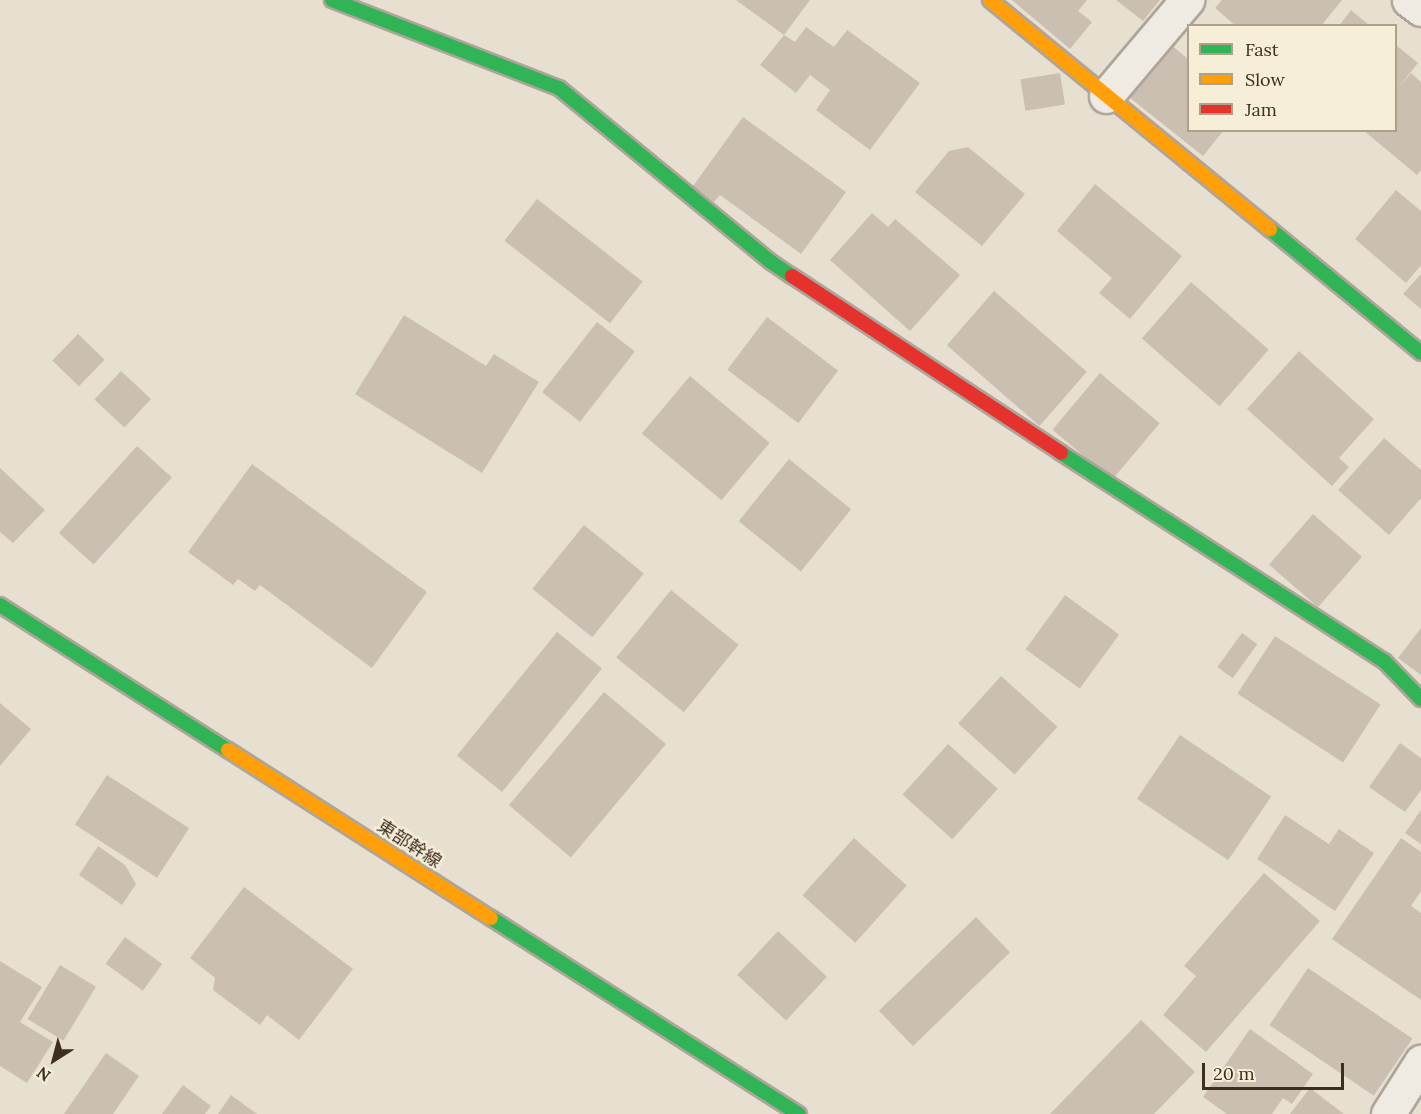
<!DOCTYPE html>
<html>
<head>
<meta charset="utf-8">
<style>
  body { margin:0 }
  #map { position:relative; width:1421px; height:1114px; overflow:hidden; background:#e7e0d1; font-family:Lora,"Noto Sans JP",serif }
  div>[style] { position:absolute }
  .building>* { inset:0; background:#cbbfb2; transform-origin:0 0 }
  .roads { filter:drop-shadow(2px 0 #ada599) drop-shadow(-2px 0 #ada599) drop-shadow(0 2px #ada599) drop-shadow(0 -2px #ada599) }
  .street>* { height:33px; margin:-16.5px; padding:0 16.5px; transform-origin:16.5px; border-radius:16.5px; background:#efebe3 }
  .fast>* { height:14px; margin:-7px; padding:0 7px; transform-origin:7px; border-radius:7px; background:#30b455 }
  .slow>* { height:14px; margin:-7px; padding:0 7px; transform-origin:7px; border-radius:7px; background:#ff9f0a }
  .jam>* { height:14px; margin:-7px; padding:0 7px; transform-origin:7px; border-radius:7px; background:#e5322d }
  span { translate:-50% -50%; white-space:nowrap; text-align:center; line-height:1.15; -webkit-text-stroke:4.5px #f7eed8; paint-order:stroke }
  .street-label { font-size:18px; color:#3d2e20 }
  .legend { position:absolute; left:1187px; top:24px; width:210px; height:108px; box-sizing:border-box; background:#f7eed8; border:2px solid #ada18e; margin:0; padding:8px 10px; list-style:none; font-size:18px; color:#3d2e20 }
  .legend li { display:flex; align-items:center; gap:12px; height:30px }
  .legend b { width:30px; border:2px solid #ada18e }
  .north { position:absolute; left:24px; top:1030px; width:60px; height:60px; -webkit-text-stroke:4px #f7eed8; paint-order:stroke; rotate:216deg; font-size:16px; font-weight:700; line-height:24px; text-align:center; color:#3d2e20 }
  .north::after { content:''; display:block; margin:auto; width:21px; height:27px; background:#3d2e20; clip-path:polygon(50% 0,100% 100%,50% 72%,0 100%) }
  .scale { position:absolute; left:1202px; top:1063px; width:142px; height:27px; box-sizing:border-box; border:3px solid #3d2e20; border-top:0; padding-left:8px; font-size:18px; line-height:21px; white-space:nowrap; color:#3d2e20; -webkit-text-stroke:4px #f7eed8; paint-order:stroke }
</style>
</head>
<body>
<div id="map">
  <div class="building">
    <div style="clip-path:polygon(736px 0,810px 0,784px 35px)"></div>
    <div style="clip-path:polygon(1012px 0,1087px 0,1078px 11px,1092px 22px,1070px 49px)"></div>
    <div style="clip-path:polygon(1116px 0,1160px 0,1143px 21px)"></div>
    <div style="clip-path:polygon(1222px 0,1342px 0,1321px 26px,1236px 26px,1215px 8px)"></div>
    <div style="clip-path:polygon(1351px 10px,1370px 26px,1339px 26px)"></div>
    <div style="clip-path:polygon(806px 27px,834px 47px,847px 30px,920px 83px,870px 150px,816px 110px,830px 90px,810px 75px,796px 93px,760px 65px,784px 35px,795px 42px)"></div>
    <div style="clip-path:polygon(1170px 44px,1188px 59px,1188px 130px,1224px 130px,1203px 156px,1129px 97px)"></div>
    <div style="clip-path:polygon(1396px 45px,1418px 63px,1398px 88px,1411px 73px,1421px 82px,1421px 170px,1417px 175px,1363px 130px,1396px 130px)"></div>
    <div style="left:1060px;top:73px;width:32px;height:40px;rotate:81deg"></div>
    <div style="clip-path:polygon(743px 117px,846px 192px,801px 254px,720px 195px,714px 202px,693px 186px)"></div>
    <div style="clip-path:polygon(968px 147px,1025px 194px,982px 246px,915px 192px,949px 151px)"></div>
    <div style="clip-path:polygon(1095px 184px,1182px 256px,1130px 319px,1099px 293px,1112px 278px,1057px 231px)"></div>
    <div style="clip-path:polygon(1396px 190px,1421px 211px,1421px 265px,1406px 283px,1355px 239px)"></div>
    <div style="left:537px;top:199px;width:134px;height:53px;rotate:38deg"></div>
    <div style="clip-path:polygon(872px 213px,888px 227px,895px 219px,960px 275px,910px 331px,830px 260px)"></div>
    <div style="clip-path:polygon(1421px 274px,1421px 309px,1403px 294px)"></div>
    <div style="left:1191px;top:282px;width:103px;height:75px;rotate:41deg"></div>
    <div style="left:994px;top:291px;width:123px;height:72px;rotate:41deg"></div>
    <div style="clip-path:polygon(404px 315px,486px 366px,494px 354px,539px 382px,482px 473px,355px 394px)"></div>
    <div style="left:767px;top:317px;width:89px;height:66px;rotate:37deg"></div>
    <div style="left:597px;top:322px;width:48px;height:89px;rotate:38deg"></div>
    <div style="left:78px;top:334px;width:37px;height:37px;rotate:44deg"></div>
    <div style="clip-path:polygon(1299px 351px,1374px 419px,1339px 458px,1349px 467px,1332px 486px,1247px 409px)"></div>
    <div style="left:121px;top:371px;width:41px;height:39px;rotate:43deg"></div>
    <div style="left:1100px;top:373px;width:78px;height:74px;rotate:40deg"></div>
    <div style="left:690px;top:376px;width:104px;height:75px;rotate:40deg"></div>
    <div style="clip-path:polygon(1384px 438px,1421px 470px,1421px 498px,1389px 535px,1338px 490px)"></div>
    <div style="left:137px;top:446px;width:47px;height:117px;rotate:42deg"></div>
    <div style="left:789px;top:459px;width:80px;height:80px;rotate:39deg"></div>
    <div style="clip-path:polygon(252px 464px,427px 592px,372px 668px,260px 585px,255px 591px,238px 579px,233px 585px,188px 552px)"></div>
    <div style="clip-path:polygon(0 468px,45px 510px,13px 543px,0 532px)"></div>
    <div style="left:1313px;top:514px;width:65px;height:67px;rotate:41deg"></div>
    <div style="left:584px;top:525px;width:77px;height:82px;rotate:39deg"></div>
    <div style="left:671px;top:590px;width:87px;height:87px;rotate:39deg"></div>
    <div style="left:1065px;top:595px;width:67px;height:67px;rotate:36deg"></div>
    <div style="clip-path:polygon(1421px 628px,1421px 675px,1398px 658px)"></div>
    <div style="left:557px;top:632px;width:58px;height:159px;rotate:39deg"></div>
    <div style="left:1242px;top:633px;width:19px;height:42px;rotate:36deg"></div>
    <div style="left:1275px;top:636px;width:126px;height:69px;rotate:33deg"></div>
    <div style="left:1001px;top:676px;width:76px;height:64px;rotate:42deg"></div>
    <div style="left:604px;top:692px;width:81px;height:148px;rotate:40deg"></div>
    <div style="clip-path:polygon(0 703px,31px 729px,0 766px)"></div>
    <div style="left:1180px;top:735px;width:110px;height:77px;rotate:34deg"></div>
    <div style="clip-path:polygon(1400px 743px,1421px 758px,1421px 790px,1405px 812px,1369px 787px)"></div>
    <div style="left:948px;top:744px;width:67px;height:68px;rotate:42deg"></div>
    <div style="left:107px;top:775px;width:98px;height:59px;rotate:33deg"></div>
    <div style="clip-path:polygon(1421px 810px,1421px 844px,1405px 833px)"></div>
    <div style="clip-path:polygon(1285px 815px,1329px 844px,1339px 829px,1374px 853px,1335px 911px,1257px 859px)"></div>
    <div style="left:854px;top:838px;width:71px;height:77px;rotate:42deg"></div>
    <div style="clip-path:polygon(1401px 838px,1421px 852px,1421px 891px,1411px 906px,1421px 913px,1421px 1000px,1332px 939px)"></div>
    <div style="clip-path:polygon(98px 846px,125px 865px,136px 884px,122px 905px,79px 875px)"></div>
    <div style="clip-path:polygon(1264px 873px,1320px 921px,1206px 1052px,1163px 1015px,1196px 976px,1184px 966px)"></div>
    <div style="clip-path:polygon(244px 887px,353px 969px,299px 1040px,267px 1015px,260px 1025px,213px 990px,215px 978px,190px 958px)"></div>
    <div style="left:976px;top:917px;width:49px;height:135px;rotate:46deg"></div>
    <div style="left:778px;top:931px;width:67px;height:60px;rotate:43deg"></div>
    <div style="left:125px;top:937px;width:46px;height:33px;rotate:36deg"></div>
    <div style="clip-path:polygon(0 961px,42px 987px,20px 1022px,53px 1042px,27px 1083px,0 1066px)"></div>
    <div style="left:60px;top:965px;width:42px;height:63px;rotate:31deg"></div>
    <div style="left:1308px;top:968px;width:126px;height:69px;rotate:34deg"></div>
    <div style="clip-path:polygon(1141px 1020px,1195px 1072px,1154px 1114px,1050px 1114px)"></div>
    <div style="clip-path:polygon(1250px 1029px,1313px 1074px,1292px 1104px,1283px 1098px,1272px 1114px,1227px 1114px,1203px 1097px)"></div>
    <div style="clip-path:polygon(106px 1053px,139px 1076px,113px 1114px,64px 1114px)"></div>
    <div style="clip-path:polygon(183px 1085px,211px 1106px,205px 1114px,162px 1114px)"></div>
    <div style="clip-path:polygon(1310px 1088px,1344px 1114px,1290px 1114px)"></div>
    <div style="clip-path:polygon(231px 1095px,257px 1114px,218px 1114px)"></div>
  </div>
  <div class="roads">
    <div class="street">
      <div style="left:1409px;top:0;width:15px;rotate:37deg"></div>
      <div style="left:1106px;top:96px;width:126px;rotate:-49.8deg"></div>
      <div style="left:1388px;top:1114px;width:62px;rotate:-57.6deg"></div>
    </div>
    <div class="fast">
      <div style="left:332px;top:0;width:243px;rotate:21.2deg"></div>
      <div style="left:559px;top:88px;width:274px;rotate:39.4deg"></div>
      <div style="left:771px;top:262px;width:25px;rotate:34deg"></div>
      <div style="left:1270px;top:229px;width:195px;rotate:39.4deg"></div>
      <div style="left:1061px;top:453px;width:384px;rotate:32.8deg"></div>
      <div style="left:1384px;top:661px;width:53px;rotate:45.8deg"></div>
      <div style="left:0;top:605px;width:270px;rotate:32.5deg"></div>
      <div style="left:491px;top:918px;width:365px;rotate:32.5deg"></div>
    </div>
    <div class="slow">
      <div style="left:990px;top:0;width:362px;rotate:39.3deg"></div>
      <div style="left:228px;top:750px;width:312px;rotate:32.6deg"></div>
    </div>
    <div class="jam">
      <div style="left:792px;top:276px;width:322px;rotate:33.3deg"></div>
    </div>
  </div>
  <div class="street-label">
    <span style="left:409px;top:844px;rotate:33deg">東部幹線</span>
  </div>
  <ul class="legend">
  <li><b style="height:8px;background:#30b455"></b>Fast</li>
  <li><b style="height:8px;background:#ff9f0a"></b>Slow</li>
  <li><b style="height:8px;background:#e5322d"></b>Jam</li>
  </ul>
  <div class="north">N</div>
  <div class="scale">20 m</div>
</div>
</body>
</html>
